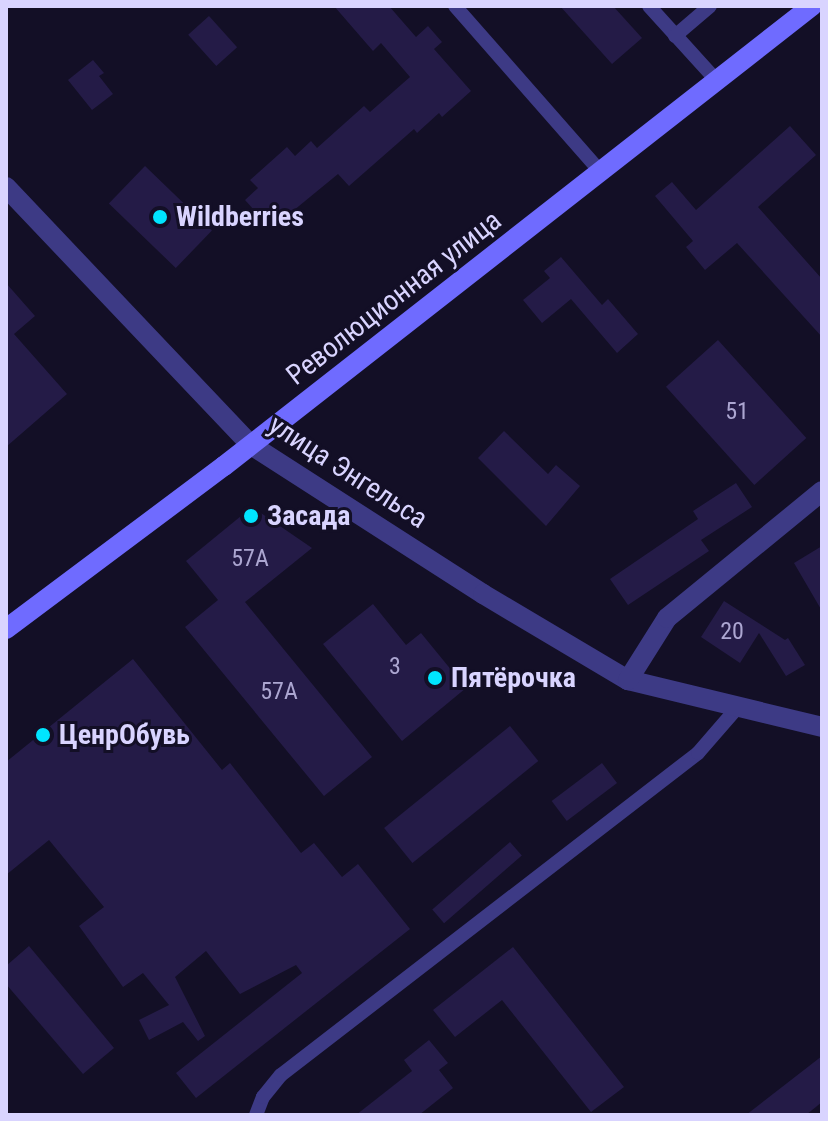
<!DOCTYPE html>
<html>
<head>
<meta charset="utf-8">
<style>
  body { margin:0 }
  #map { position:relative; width:828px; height:1121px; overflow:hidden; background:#130f26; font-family:"Roboto Condensed",sans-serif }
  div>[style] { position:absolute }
  .building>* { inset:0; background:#241b47; transform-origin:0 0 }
  .lane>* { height:14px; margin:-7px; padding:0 7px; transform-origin:7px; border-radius:7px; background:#3d3a85 }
  .street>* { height:20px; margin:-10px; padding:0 10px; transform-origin:10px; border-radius:10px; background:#3d3a85 }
  .secondary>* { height:20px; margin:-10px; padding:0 10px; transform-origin:10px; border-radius:10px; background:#6f6bff }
  .dots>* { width:22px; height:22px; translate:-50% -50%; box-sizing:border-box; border:4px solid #130f26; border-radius:50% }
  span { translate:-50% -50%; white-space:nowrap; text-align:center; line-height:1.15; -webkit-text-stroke:6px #130f26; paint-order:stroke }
  .number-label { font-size:24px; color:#aca6d1 }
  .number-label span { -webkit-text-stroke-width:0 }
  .poi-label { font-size:28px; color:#d9d4ff; font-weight:700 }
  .left { translate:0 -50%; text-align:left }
  .street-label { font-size:28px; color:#d9d4ff }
  .frame { position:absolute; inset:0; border:8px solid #d9d4ff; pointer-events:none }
</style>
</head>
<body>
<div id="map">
  <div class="building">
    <div style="clip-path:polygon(334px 6px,389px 6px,416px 37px,428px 26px,442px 42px,434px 49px,471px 91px,442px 117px,439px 113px,417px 133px,414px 129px,349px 186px,338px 174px,271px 229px,245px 200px,258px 188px,250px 180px,287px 147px,295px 156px,311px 141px,317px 148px,364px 106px,370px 112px,410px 77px,381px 43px,373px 51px)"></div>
    <div style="clip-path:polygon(560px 6px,613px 6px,642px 38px,612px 64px)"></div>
    <div style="left:209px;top:16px;width:42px;height:28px;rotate:48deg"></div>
    <div style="clip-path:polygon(93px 60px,104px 73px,99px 76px,113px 94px,92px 110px,68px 80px)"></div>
    <div style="clip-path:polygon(790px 126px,816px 155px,758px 207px,822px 279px,822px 337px,737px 243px,705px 270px,686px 247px,693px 241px,655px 196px,672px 182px,696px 210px)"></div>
    <div style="left:145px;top:166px;width:93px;height:52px;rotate:44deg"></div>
    <div style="clip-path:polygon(561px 257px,602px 305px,608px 299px,638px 334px,617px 353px,571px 299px,542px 323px,523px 300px,550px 278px,544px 271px)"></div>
    <div style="clip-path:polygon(6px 283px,35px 316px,14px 334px,67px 394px,6px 447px)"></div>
    <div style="left:718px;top:340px;width:132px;height:70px;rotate:48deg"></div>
    <div style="clip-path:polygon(504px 431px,548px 474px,556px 465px,580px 486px,546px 526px,478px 458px)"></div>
    <div style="clip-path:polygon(736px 483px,752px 507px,701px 540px,709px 551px,628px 605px,610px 579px,698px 519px,693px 511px)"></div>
    <div style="clip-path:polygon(252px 507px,312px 548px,245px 602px,372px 757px,324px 796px,185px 627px,218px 600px,186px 561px)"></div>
    <div style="clip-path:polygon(822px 546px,822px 611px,794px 563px)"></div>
    <div style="clip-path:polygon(724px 601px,785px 640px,788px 638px,805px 665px,786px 676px,759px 633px,740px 663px,701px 637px)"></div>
    <div style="clip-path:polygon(373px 604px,406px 645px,421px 633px,466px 688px,402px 741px,323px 644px)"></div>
    <div style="clip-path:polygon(133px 659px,222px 770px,230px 763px,301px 853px,314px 843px,342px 877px,358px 864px,410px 929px,196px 1098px,176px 1073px,302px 973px,296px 965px,240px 994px,206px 951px,175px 977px,205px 1036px,198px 1041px,183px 1022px,149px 1040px,139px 1020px,169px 1005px,143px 973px,123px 987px,79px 926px,104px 907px,49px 840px,6px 875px,6px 762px)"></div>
    <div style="left:510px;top:726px;width:45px;height:162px;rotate:51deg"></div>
    <div style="left:602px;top:763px;width:25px;height:63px;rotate:53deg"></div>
    <div style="left:510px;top:842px;width:18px;height:103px;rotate:49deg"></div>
    <div style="clip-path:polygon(29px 946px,114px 1048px,83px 1074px,6px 984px,6px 966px)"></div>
    <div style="clip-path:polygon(513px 947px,624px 1087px,591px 1112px,502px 1000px,455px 1037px,433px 1010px)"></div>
    <div style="clip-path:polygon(429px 1040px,448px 1063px,439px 1070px,453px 1088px,419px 1115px,356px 1115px,412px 1071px,404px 1060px)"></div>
    <div style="clip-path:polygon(822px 1056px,822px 1102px,806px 1115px,746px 1115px)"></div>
  </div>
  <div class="lane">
    <div style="left:455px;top:6px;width:221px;rotate:48.7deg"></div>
    <div style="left:649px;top:6px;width:100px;rotate:47.8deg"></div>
    <div style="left:675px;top:36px;width:46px;rotate:-40.6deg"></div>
    <div style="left:256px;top:1115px;width:19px;rotate:-69deg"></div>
    <div style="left:263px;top:1097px;width:28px;rotate:-51deg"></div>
    <div style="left:281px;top:1075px;width:527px;rotate:-37.67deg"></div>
    <div style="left:698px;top:753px;width:61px;rotate:-49deg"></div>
  </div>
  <div class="street">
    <div style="left:6px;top:187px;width:356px;rotate:46.5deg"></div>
    <div style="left:251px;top:445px;width:276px;rotate:32.7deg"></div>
    <div style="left:483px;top:594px;width:169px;rotate:30.7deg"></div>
    <div style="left:628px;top:680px;width:200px;rotate:13.6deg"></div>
    <div style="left:628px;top:680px;width:73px;rotate:-57.8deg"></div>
    <div style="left:667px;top:618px;width:200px;rotate:-39.3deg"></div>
  </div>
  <div class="secondary">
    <div style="left:6px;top:629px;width:272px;rotate:-36.8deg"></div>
    <div style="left:224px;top:466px;width:747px;rotate:-38.04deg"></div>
  </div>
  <div class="dots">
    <div style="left:160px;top:217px;background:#00e5ff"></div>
    <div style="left:251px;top:516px;background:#00e5ff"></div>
    <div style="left:435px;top:678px;background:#00e5ff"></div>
    <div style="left:43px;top:735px;background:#00e5ff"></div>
  </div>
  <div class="number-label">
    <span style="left:737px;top:412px">51</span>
    <span style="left:250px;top:559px">57А</span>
    <span style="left:732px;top:632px">20</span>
    <span style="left:395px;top:667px">3</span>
    <span style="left:279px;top:692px">57А</span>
  </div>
  <div class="poi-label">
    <span class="left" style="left:176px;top:217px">Wildberries</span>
    <span class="left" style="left:267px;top:516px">Засада</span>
    <span class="left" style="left:451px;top:678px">Пятёрочка</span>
    <span class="left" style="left:59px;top:735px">ЦенрОбувь</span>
  </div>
  <div class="street-label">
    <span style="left:394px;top:298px;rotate:-38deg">Революционная улица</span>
    <span style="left:348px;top:472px;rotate:33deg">улица Энгельса</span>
  </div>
  <div class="frame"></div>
</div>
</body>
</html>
